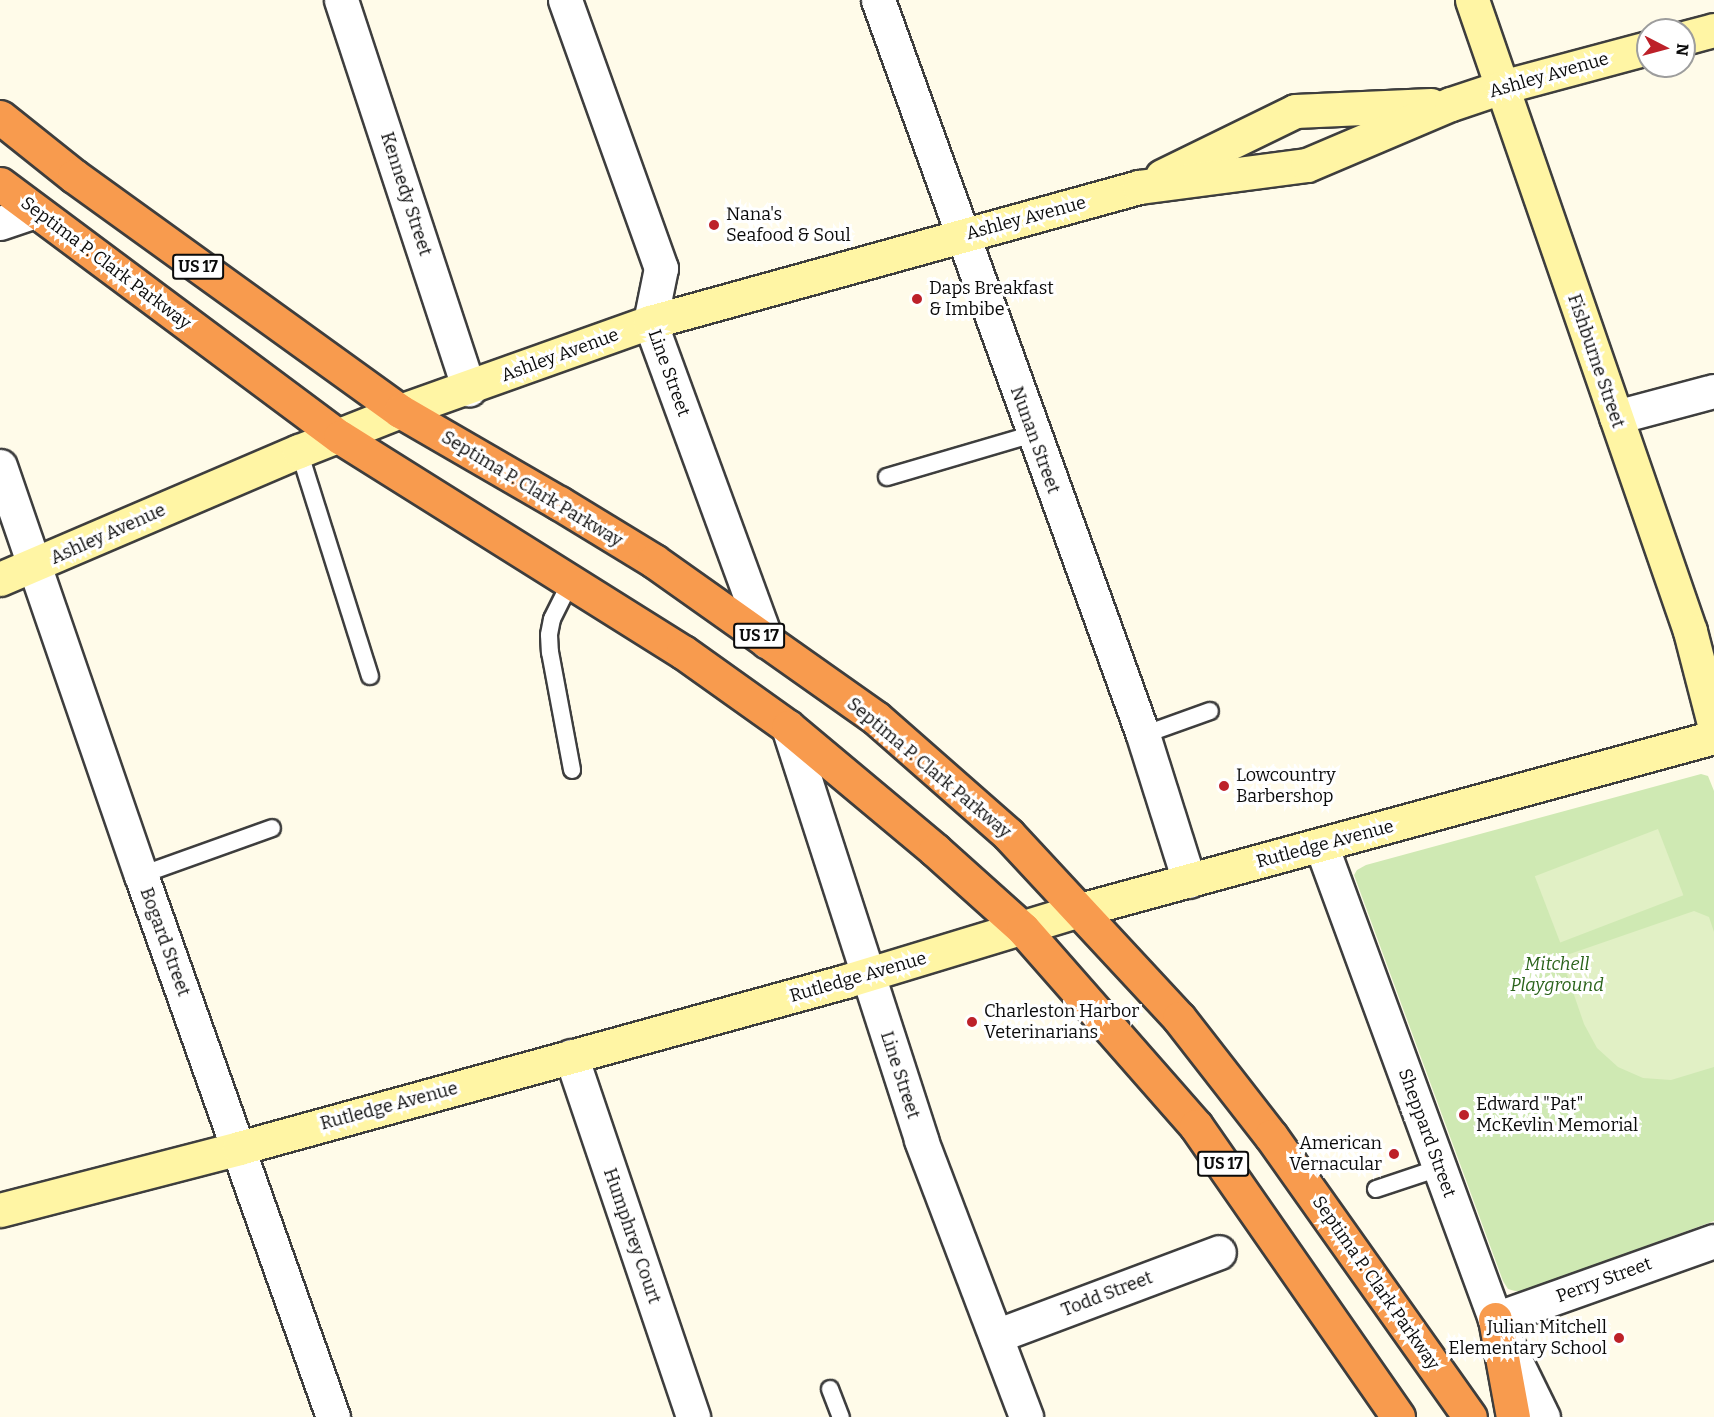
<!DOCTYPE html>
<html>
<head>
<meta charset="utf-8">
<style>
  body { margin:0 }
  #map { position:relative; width:1714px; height:1417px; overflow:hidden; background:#fffbe9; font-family:Bitter,serif }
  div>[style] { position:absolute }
  .green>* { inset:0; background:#cfe9b3 }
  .pitch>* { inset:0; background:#e1f0c5; transform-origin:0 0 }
  .roads { filter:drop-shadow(2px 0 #3e3e3e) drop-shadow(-2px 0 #3e3e3e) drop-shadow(0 2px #3e3e3e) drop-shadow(0 -2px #3e3e3e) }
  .lane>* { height:16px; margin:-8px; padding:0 8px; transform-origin:8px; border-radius:8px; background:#fff }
  .street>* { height:33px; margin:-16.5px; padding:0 16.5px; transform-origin:16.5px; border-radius:16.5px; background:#fff }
  .secondary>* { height:33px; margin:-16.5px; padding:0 16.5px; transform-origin:16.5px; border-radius:16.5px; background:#fff5a4 }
  .highway>* { height:33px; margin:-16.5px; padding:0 16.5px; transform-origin:16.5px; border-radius:16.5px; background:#f89b4e }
  .dots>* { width:16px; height:16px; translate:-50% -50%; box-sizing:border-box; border:3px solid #fff; border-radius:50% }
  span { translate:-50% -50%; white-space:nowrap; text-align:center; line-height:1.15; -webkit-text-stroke:6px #fff; paint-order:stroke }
  .shield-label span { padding:2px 4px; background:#fff; border:2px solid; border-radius:4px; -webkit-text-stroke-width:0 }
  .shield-label { font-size:16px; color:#0b0b0b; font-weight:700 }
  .street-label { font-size:18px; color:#0b0b0b }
  .poi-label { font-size:18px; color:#0b0b0b }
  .left { translate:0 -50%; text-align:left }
  .right { translate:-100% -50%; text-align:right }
  .park-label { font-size:18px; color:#2a631b; font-style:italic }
  .north { position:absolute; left:1636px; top:18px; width:60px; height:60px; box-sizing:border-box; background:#fff; border:2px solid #9d9d9d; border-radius:50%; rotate:96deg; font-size:16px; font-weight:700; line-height:24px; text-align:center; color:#0b0b0b }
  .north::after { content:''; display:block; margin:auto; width:21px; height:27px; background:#bd2129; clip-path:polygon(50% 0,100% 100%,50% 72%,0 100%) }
</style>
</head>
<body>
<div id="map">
  <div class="green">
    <div style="clip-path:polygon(1701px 774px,1708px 776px,1714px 791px,1714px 1221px,1524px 1291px,1515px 1291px,1508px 1289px,1503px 1281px,1354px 875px,1357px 870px,1366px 865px)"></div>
  </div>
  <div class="pitch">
    <div style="left:1658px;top:829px;width:71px;height:132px;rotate:69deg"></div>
    <div style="clip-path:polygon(1694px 911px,1709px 917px,1714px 932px,1714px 1067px,1671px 1080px,1643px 1078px,1618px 1067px,1597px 1048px,1584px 1024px,1561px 957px)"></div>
  </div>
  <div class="roads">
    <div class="lane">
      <div style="left:299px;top:451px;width:236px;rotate:72.5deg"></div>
      <div style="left:887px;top:477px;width:152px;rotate:-16.4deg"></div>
      <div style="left:571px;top:581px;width:42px;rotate:116.6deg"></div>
      <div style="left:552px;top:619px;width:16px;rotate:101deg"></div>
      <div style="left:549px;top:635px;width:17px;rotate:87deg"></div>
      <div style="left:550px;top:652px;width:120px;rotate:79.4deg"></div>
      <div style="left:1143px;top:735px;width:71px;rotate:-19.7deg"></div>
      <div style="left:141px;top:875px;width:139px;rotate:-19.7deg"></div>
      <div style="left:1376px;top:1189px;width:66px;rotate:-18.4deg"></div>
      <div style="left:830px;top:1389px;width:30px;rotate:69deg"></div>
    </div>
    <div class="street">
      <div style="left:341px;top:0;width:410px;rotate:71.8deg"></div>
      <div style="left:565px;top:0;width:285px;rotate:70.3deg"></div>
      <div style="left:661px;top:268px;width:55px;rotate:101.5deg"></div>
      <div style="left:650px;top:322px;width:340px;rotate:69.9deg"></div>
      <div style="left:878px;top:0;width:781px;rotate:70.17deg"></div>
      <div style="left:1143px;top:735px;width:153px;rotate:72.5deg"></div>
      <div style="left:0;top:223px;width:36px;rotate:-19deg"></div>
      <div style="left:1616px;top:417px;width:101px;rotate:-14.9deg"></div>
      <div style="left:0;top:466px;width:433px;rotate:71deg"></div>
      <div style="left:141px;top:875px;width:575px;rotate:70.49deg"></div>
      <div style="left:788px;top:727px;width:434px;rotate:72.1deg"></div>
      <div style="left:921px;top:1140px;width:296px;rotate:69.2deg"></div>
      <div style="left:1321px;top:845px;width:505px;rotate:69.84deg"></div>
      <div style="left:1495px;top:1319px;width:109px;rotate:63.9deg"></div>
      <div style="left:571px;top:1056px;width:381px;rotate:71.3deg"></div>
      <div style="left:1495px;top:1319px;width:232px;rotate:-19.6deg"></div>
      <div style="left:996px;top:1336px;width:238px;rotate:-20.6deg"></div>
    </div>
    <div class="secondary">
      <div style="left:1472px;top:0;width:668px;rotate:70.94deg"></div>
      <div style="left:1690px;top:631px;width:96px;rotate:75.5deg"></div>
      <div style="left:1684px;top:38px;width:31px;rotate:-15deg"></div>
      <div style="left:1162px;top:176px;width:148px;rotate:-26deg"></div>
      <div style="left:1295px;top:111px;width:136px;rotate:-2.5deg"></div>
      <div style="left:0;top:579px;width:325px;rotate:-23.2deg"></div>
      <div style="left:299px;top:451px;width:109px;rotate:-21.6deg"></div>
      <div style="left:400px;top:411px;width:265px;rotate:-19.6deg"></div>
      <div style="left:650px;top:322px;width:507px;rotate:-15.43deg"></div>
      <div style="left:1139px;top:187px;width:169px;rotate:-7.5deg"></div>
      <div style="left:1307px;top:165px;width:156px;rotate:-23deg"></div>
      <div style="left:1451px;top:104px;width:54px;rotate:-18.4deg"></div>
      <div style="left:1502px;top:87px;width:151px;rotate:-15deg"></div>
      <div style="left:0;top:1210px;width:247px;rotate:-14.5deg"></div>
      <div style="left:239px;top:1148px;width:630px;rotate:-15.38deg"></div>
      <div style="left:846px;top:981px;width:245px;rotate:-16.9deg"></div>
      <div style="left:1080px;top:910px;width:657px;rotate:-15.26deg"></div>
    </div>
    <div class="highway">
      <div style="left:0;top:117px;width:95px;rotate:38.6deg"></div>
      <div style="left:74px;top:176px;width:402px;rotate:35.8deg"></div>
      <div style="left:400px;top:411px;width:184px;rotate:30.1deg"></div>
      <div style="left:559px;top:503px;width:111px;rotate:31.4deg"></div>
      <div style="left:654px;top:561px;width:138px;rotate:35.3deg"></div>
      <div style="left:767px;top:641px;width:133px;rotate:35.2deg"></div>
      <div style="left:876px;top:718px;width:176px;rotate:41.3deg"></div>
      <div style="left:1008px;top:834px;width:251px;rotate:47.1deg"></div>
      <div style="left:1179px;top:1018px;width:150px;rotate:52.1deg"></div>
      <div style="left:1271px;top:1136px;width:344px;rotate:54.7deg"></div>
      <div style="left:0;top:184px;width:424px;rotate:36.7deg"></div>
      <div style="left:340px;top:437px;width:405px;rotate:32.1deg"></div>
      <div style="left:683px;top:652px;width:129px;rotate:35.5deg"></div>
      <div style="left:788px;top:727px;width:192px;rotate:39.9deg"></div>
      <div style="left:935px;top:850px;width:118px;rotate:41.9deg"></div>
      <div style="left:1023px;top:929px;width:262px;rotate:48.7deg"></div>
      <div style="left:1196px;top:1126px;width:354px;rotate:55.2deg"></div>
      <div style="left:1495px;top:1319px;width:100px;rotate:79.6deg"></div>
    </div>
  </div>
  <div class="dots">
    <div style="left:714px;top:225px;background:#bd2129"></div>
    <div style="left:917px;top:299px;background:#bd2129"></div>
    <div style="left:1224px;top:786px;background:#bd2129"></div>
    <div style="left:972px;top:1022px;background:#bd2129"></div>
    <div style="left:1464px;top:1115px;background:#bd2129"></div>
    <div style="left:1394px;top:1154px;background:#bd2129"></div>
    <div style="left:1619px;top:1338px;background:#bd2129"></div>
  </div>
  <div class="shield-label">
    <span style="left:198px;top:267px">US 17</span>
    <span style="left:759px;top:636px">US 17</span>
    <span style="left:1223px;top:1164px">US 17</span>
  </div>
  <div class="street-label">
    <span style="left:1549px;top:75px;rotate:-16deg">Ashley Avenue</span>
    <span style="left:406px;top:194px;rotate:72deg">Kennedy Street</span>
    <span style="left:1026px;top:218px;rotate:-15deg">Ashley Avenue</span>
    <span style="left:106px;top:263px;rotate:37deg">Septima P. Clark Parkway</span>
    <span style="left:560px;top:355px;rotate:-20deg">Ashley Avenue</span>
    <span style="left:1596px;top:361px;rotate:71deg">Fishburne Street</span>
    <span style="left:669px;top:373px;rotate:70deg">Line Street</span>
    <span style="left:1035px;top:440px;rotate:70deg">Nunan Street</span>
    <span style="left:532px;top:489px;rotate:31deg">Septima P. Clark Parkway</span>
    <span style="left:108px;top:534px;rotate:-24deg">Ashley Avenue</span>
    <span style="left:929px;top:768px;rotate:40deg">Septima P. Clark Parkway</span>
    <span style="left:1325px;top:844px;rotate:-15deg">Rutledge Avenue</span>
    <span style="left:165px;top:942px;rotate:70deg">Bogard Street</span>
    <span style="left:858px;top:977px;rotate:-16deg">Rutledge Avenue</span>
    <span style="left:900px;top:1075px;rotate:72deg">Line Street</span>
    <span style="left:389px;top:1106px;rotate:-15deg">Rutledge Avenue</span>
    <span style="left:1427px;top:1133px;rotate:70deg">Sheppard Street</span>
    <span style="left:632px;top:1236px;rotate:71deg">Humphrey Court</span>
    <span style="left:1604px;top:1280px;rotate:-20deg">Perry Street</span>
    <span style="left:1376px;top:1283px;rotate:55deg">Septima P. Clark Parkway</span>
    <span style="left:1107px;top:1294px;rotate:-21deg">Todd Street</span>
  </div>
  <div class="poi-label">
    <span class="left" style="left:726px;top:225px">Nana's<br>Seafood &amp; Soul</span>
    <span class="left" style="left:929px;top:299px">Daps Breakfast<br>&amp; Imbibe</span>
    <span class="left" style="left:1236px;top:786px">Lowcountry<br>Barbershop</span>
    <span class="left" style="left:984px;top:1022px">Charleston Harbor<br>Veterinarians</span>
    <span class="left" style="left:1476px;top:1115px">Edward "Pat"<br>McKevlin Memorial</span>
    <span class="right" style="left:1382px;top:1154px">American<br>Vernacular</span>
    <span class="right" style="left:1607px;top:1338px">Julian Mitchell<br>Elementary School</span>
  </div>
  <div class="park-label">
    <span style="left:1557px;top:975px">Mitchell<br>Playground</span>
  </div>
  <div class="north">N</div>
</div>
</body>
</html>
